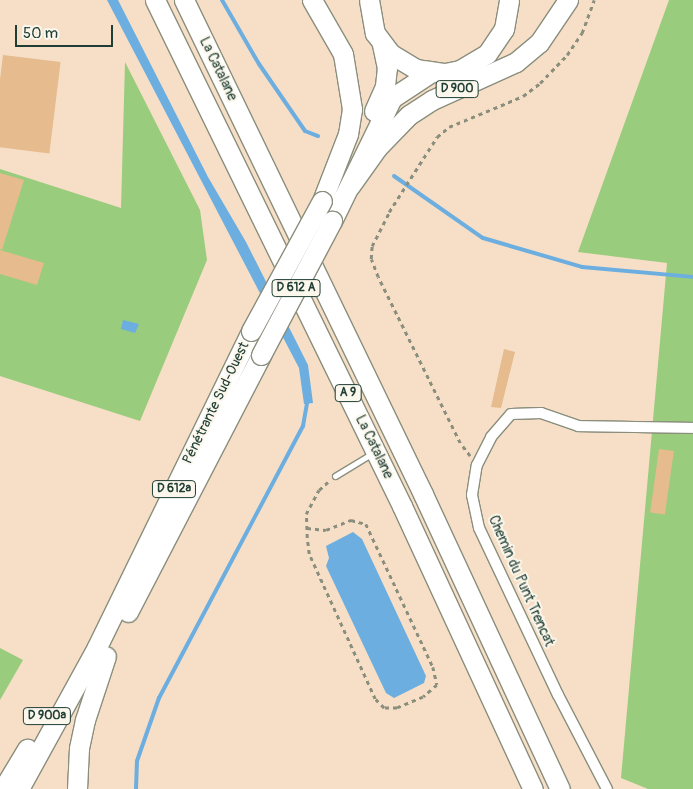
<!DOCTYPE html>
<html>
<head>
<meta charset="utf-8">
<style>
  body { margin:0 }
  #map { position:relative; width:693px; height:789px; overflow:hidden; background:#f6dfc6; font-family:Pangolin,sans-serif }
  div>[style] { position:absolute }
  .green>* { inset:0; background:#99cc7d }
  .water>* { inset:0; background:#6caee0 }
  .stream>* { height:4px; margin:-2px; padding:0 2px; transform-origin:2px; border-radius:2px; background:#6caee0 }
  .building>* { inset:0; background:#e6bb8d; transform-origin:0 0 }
  .path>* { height:2.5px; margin-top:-1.25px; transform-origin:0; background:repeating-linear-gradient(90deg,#8a8e7d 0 4px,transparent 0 8px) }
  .roads { filter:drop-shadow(1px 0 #8a8e7d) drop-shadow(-1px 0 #8a8e7d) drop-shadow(0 1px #8a8e7d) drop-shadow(0 -1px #8a8e7d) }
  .lane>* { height:5px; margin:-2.5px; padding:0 2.5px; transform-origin:2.5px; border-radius:2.5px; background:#fff }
  .street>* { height:10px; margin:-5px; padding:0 5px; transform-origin:5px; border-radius:5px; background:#fff }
  .highway>* { height:19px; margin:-9.5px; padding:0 9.5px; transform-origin:9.5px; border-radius:9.5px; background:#fff }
  .bridges { filter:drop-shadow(1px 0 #8a8e7d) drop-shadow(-1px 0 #8a8e7d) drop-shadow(0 1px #8a8e7d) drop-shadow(0 -1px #8a8e7d) }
  .highway-bridge>* { height:19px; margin:-9.5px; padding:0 9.5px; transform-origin:9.5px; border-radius:9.5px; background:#fff }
  span { translate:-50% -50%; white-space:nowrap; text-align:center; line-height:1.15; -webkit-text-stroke:4px #fbf7ec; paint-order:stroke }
  .shield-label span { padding:1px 4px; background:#fbf7ec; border:1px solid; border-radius:4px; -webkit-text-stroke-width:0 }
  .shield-label { font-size:12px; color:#1f3d34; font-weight:700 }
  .street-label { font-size:14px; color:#1f3d34 }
  .scale { position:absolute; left:15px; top:25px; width:98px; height:22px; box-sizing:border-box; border:2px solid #1f3d34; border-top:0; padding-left:6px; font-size:15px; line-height:18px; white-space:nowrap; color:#1f3d34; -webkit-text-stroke:4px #fbf7ec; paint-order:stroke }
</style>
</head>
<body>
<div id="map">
  <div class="green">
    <div style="clip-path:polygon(669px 0,693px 0,693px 789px,648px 789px,621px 778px,667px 263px,578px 252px)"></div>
    <div style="clip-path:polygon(125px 62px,200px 210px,207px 260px,140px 421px,0 376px,0 169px,121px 208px)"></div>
    <div style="clip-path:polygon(0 648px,23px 660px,0 700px)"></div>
  </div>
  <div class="water">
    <div style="clip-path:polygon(107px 0,118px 0,208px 177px,246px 242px,308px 365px,313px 403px,304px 404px,299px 368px)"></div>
    <div style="clip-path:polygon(123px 320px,139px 324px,135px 333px,121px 329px)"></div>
    <div style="clip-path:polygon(353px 532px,362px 539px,426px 676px,424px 683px,394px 698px,386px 693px,326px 566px,329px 558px,326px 546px)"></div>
  </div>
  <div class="stream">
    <div style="left:222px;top:0;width:74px;rotate:60deg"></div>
    <div style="left:259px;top:64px;width:81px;rotate:55.5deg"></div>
    <div style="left:305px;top:131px;width:14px;rotate:21deg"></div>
    <div style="left:394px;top:176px;width:108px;rotate:34.9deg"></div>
    <div style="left:483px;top:238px;width:103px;rotate:16.3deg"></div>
    <div style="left:582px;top:267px;width:111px;rotate:5.1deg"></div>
    <div style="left:136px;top:789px;width:28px;rotate:-88deg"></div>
    <div style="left:137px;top:761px;width:67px;rotate:-70.8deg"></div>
    <div style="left:159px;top:698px;width:308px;rotate:-62.1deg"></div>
    <div style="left:303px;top:426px;width:27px;rotate:-80deg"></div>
  </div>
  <div class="building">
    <div style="left:3px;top:55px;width:58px;height:92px;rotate:7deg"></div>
    <div style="clip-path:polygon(0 173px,24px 180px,2px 250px,0 249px)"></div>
    <div style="clip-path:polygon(0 250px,44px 263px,37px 285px,0 274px)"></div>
    <div style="clip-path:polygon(504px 349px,515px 352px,501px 408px,491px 407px)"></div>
    <div style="left:659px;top:449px;width:15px;height:64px;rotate:8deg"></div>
  </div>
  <div class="path">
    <div style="left:470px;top:456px;width:16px;rotate:-128deg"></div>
    <div style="left:460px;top:443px;width:185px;rotate:-116.3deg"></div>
    <div style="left:378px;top:277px;width:19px;rotate:-111deg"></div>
    <div style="left:371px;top:259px;width:13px;rotate:-86deg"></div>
    <div style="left:372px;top:246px;width:38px;rotate:-63deg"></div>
    <div style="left:389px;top:212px;width:89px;rotate:-57.4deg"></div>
    <div style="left:437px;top:137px;width:16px;rotate:-40deg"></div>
    <div style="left:449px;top:127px;width:80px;rotate:-22.7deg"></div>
    <div style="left:523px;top:96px;width:21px;rotate:-37deg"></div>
    <div style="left:540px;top:83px;width:39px;rotate:-46deg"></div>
    <div style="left:567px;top:55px;width:27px;rotate:-56deg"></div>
    <div style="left:582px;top:33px;width:35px;rotate:-70deg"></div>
    <div style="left:307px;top:528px;width:19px;rotate:6deg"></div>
    <div style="left:326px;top:530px;width:27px;rotate:-22deg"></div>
    <div style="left:351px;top:520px;width:16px;rotate:15deg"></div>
    <div style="left:366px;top:524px;width:158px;rotate:64.9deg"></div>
    <div style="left:433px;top:667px;width:18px;rotate:77deg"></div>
    <div style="left:437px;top:685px;width:18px;rotate:139deg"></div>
    <div style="left:423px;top:697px;width:28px;rotate:157deg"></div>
    <div style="left:397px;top:708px;width:13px;rotate:180deg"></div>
    <div style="left:384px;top:708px;width:13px;rotate:-135deg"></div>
    <div style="left:375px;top:699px;width:159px;rotate:-114.5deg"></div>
    <div style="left:309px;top:554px;width:16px;rotate:-97deg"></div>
    <div style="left:307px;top:538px;width:24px;rotate:-92deg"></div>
    <div style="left:306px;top:514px;width:27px;rotate:-62deg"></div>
    <div style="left:319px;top:490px;width:12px;rotate:-42deg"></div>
  </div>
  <div class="roads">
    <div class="lane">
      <div style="left:335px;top:476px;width:44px;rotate:-31.2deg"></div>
    </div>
    <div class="street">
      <div style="left:607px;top:789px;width:106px;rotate:-117.5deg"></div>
      <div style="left:558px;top:695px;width:185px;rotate:-115.3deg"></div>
      <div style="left:479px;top:528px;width:34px;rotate:-102deg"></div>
      <div style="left:472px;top:495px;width:30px;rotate:-81deg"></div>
      <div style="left:477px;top:465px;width:31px;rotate:-63deg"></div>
      <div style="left:491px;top:437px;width:30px;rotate:-49deg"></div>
      <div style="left:511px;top:414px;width:30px;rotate:-2deg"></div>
      <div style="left:541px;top:413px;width:39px;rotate:19deg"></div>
      <div style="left:578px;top:426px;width:115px;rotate:1deg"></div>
    </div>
    <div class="highway">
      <div style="left:155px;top:0;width:563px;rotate:63.98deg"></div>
      <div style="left:402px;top:506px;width:312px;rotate:65.2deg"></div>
      <div style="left:184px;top:0;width:549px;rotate:64.18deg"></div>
      <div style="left:423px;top:494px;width:325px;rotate:65.1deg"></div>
      <div style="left:312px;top:0;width:62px;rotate:60.1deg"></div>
      <div style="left:343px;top:54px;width:56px;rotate:80.7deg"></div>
      <div style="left:352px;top:109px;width:25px;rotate:99deg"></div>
      <div style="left:348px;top:134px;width:72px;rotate:111.2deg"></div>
      <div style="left:369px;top:0;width:34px;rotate:80deg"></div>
      <div style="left:375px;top:33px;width:26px;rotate:53deg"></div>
      <div style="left:391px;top:54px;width:29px;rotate:31deg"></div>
      <div style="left:416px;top:69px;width:29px;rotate:8deg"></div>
      <div style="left:445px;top:73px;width:15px;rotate:-11deg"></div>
      <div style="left:460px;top:70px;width:31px;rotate:-31deg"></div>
      <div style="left:487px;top:54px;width:30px;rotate:-56deg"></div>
      <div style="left:504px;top:29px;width:29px;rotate:-80deg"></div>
      <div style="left:374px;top:111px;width:27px;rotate:-66deg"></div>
      <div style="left:385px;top:86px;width:18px;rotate:-84deg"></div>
      <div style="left:387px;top:68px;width:24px;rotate:-102deg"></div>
      <div style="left:350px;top:186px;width:47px;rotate:-54.6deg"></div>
      <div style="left:377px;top:148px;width:46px;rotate:-45.9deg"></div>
      <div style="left:409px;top:115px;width:27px;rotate:-33deg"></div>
      <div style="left:432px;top:100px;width:92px;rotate:-24.3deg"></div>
      <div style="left:516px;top:62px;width:30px;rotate:-40deg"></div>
      <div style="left:539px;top:43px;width:52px;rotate:-56deg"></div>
      <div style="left:332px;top:221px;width:137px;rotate:-64deg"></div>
      <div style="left:392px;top:98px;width:45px;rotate:-33.3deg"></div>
      <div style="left:128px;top:612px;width:289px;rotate:-62.6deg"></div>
      <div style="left:3px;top:789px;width:47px;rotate:-59deg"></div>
      <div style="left:19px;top:789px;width:162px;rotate:-61.2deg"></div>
      <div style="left:97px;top:647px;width:352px;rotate:-64deg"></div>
      <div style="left:77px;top:789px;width:41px;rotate:-87.2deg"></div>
      <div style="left:79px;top:748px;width:29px;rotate:-78deg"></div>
      <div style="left:85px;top:720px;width:67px;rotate:-71.8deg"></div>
    </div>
  </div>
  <div class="bridges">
    <div class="highway-bridge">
      <div style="left:251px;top:331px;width:148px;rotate:-61.4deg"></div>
      <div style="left:261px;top:355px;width:152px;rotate:-62.1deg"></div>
    </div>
  </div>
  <div class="shield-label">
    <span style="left:457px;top:89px">D 900</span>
    <span style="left:296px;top:288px">D 612 A</span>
    <span style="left:348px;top:393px">A 9</span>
    <span style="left:174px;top:489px">D 612a</span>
    <span style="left:47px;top:716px">D 900a</span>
  </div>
  <div class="street-label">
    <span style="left:218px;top:69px;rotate:64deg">La Catalane</span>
    <span style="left:216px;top:403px;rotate:-64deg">Pénétrante Sud-Ouest</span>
    <span style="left:374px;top:447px;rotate:64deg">La Catalane</span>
    <span style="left:521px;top:581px;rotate:66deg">Chemin du Punt Trencat</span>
  </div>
  <div class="scale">50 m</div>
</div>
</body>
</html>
